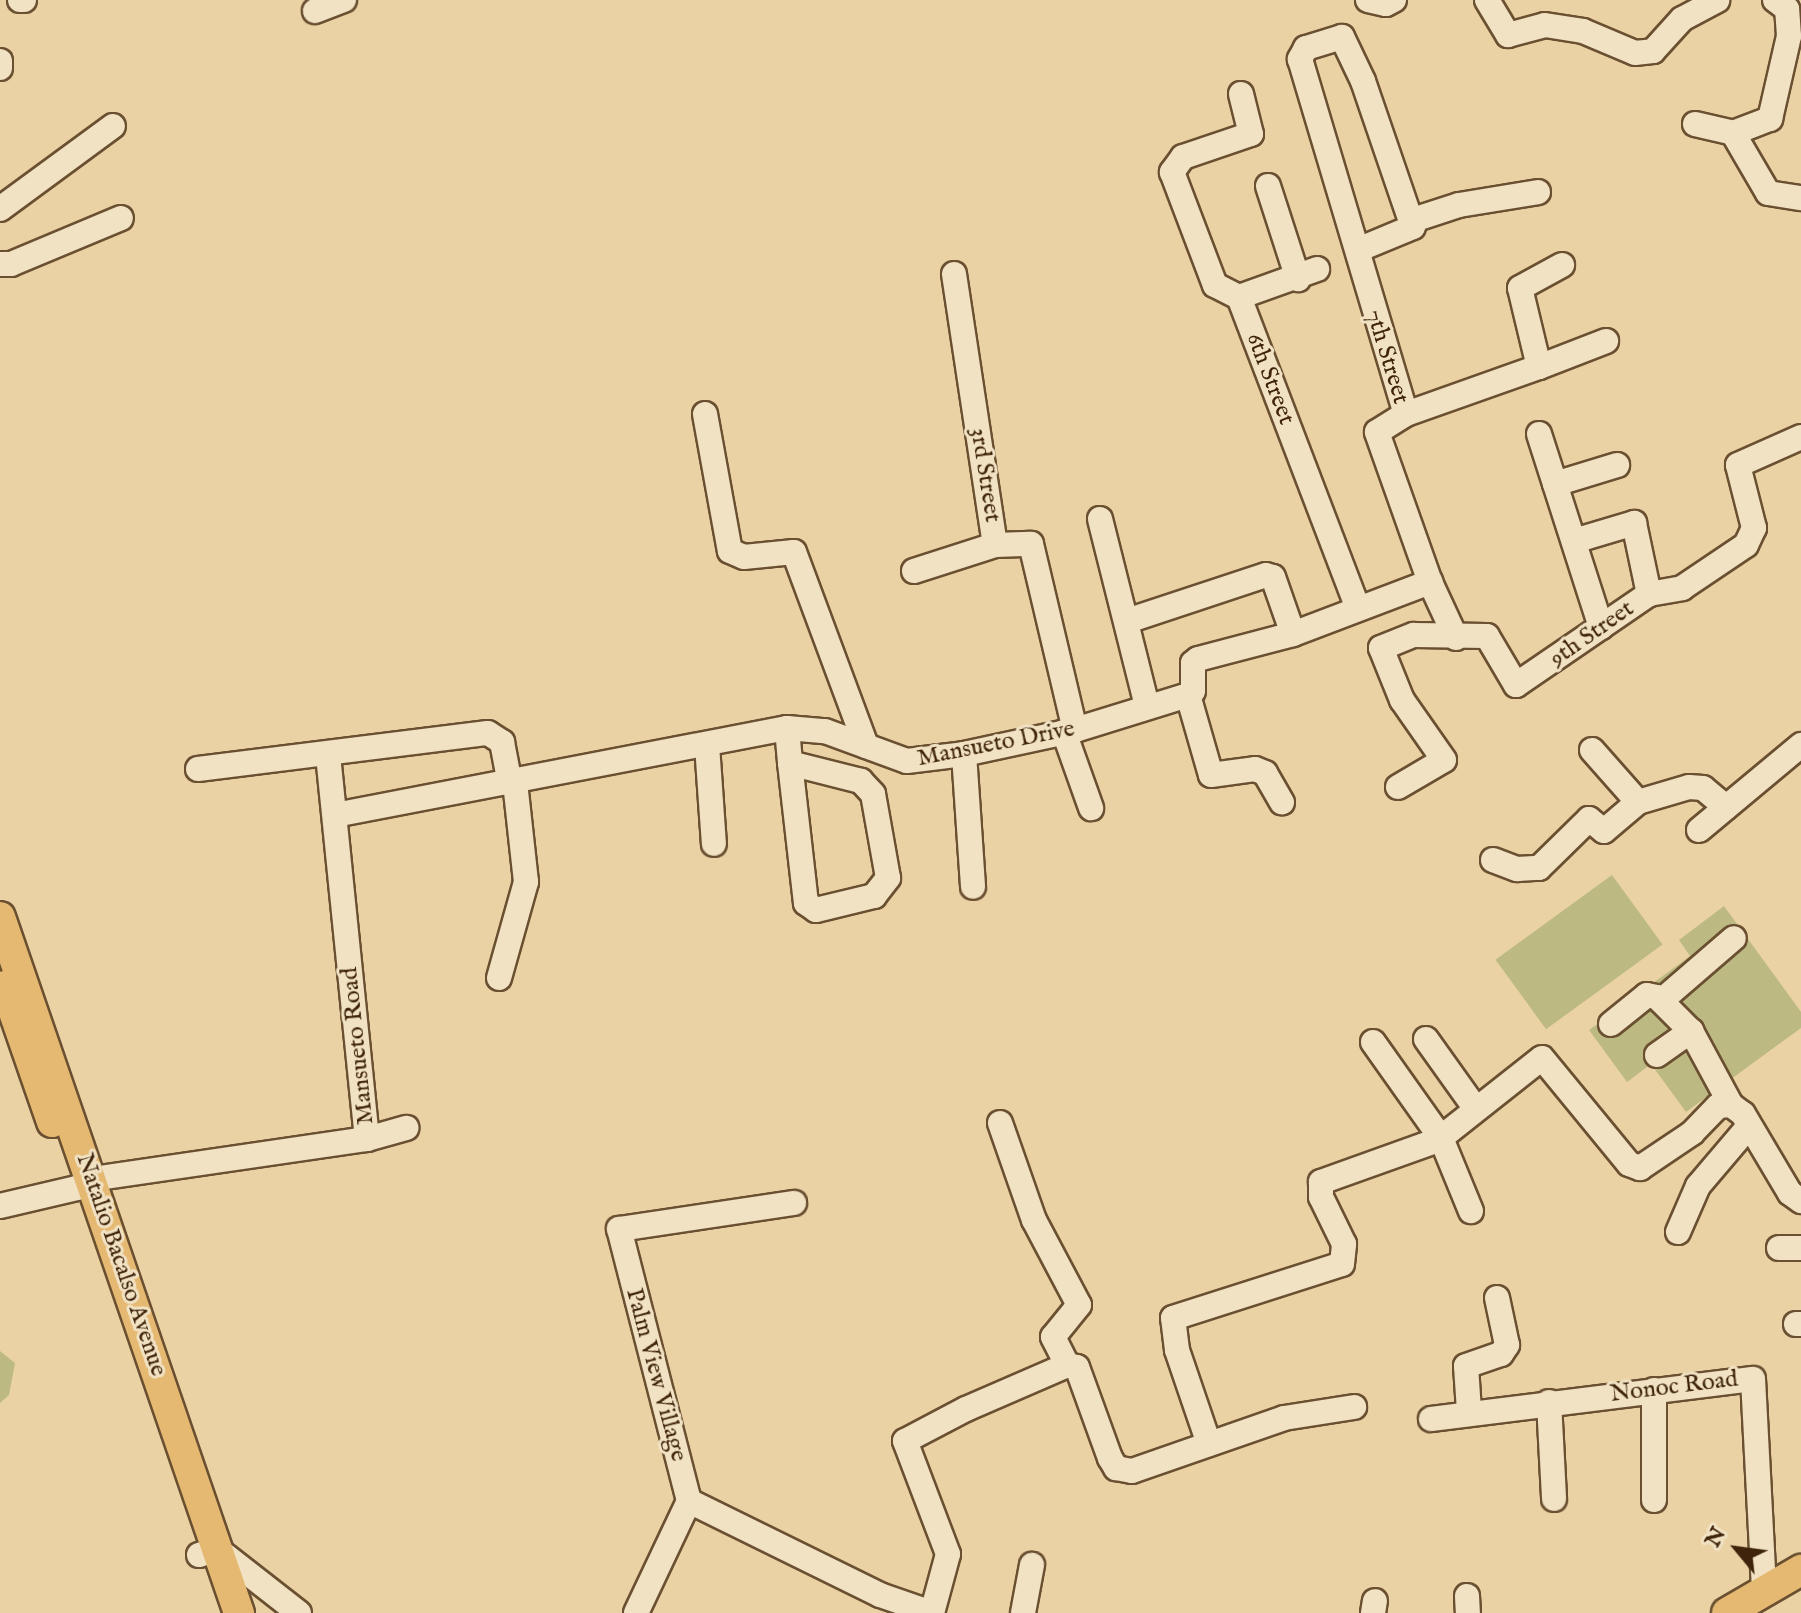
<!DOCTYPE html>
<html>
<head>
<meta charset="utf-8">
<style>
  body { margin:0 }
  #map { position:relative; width:1801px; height:1613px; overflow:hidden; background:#ead2a4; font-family:"IM FELL English",serif }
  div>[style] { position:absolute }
  .green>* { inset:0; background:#bcba82; transform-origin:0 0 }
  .roads { filter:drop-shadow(2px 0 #6a5031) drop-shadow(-2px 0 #6a5031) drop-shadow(0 2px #6a5031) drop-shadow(0 -2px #6a5031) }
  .minor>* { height:24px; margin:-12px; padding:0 12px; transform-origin:12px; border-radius:12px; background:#f1e2c4 }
  .major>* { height:30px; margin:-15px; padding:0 15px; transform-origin:15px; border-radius:15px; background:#e5b972 }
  span { translate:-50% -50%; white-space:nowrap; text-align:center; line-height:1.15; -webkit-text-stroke:6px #f1e2c4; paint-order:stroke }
  .street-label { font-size:24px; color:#3f240b }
  .north { position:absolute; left:1697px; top:1509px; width:80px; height:80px; -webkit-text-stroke:6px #f1e2c4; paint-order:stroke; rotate:299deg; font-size:22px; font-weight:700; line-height:32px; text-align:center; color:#3f240b }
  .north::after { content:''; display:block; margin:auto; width:28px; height:36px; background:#3f240b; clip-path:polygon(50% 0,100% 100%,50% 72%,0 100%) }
</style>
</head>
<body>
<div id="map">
  <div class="green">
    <div style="left:1612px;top:875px;width:86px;height:144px;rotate:54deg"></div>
    <div style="clip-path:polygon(1724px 906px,1801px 1012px,1801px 1028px,1686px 1112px,1651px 1064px,1627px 1082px,1589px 1030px,1690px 956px,1679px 940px)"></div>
    <div style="clip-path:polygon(0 1351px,15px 1363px,9px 1395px,0 1403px)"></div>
  </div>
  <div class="roads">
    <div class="minor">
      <div style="left:20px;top:0;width:4px"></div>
      <div style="left:1368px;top:0;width:18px;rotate:13deg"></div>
      <div style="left:1386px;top:4px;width:9px;rotate:-27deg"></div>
      <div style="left:1487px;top:0;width:41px;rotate:59deg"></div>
      <div style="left:1508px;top:35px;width:38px;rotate:-15deg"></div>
      <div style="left:1545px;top:25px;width:38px;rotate:9deg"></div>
      <div style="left:1583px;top:31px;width:56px;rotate:22.9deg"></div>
      <div style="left:1635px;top:53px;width:18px;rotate:-6deg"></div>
      <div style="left:1653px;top:51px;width:43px;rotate:-47.8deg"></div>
      <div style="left:1682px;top:19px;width:40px;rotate:-28deg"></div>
      <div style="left:315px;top:11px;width:31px;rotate:-21deg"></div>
      <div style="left:0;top:61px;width:7px;rotate:90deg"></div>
      <div style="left:1241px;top:94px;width:41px;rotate:76deg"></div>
      <div style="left:1251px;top:134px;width:72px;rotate:161.3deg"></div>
      <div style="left:1183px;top:157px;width:19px;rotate:126deg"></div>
      <div style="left:1172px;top:172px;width:121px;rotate:69.2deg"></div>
      <div style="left:1215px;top:285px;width:27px;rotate:27deg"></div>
      <div style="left:1239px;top:297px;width:83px;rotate:-19.7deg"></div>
      <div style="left:1695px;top:124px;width:39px;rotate:13deg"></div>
      <div style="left:1733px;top:133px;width:40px;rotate:-21deg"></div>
      <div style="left:1770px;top:119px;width:85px;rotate:-77.1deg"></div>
      <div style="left:1789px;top:36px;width:27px;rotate:-94deg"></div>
      <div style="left:1787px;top:9px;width:15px;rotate:-143deg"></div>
      <div style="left:1733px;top:133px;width:69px;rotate:59.7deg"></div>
      <div style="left:1768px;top:193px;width:33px;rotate:9deg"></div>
      <div style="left:1268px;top:186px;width:98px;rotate:72.1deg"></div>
      <div style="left:0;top:209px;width:140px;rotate:-36.3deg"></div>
      <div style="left:1413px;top:220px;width:48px;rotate:-18.1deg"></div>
      <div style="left:1459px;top:205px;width:80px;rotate:-9.3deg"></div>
      <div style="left:1360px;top:249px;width:57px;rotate:-22.5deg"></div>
      <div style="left:1413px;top:227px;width:154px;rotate:-108.9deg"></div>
      <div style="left:1363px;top:81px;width:49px;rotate:-115.5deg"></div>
      <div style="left:1342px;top:37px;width:38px;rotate:163deg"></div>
      <div style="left:1306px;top:48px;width:13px;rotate:119deg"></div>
      <div style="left:1300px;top:59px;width:370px;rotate:73.4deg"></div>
      <div style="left:0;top:264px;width:11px"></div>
      <div style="left:11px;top:264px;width:119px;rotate:-22.7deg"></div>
      <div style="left:954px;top:274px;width:274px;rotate:81.4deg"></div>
      <div style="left:1239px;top:297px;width:333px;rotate:69.1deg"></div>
      <div style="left:1539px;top:367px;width:72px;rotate:-21.2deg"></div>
      <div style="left:705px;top:414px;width:139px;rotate:79.7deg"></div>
      <div style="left:730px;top:551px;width:15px;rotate:23deg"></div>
      <div style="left:744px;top:557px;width:50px;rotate:-5.7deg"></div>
      <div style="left:794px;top:552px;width:207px;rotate:69.6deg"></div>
      <div style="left:1539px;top:434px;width:203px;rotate:72.2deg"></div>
      <div style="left:1555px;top:484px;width:65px;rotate:-17deg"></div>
      <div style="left:1100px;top:519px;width:193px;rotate:75.9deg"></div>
      <div style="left:1574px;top:541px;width:63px;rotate:-16.7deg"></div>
      <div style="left:1634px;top:523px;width:73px;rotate:78.1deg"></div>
      <div style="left:914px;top:571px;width:85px;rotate:-17.8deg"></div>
      <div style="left:995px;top:545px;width:36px;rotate:-2deg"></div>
      <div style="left:1031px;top:544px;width:191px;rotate:76.7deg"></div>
      <div style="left:1127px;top:621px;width:146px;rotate:-18.3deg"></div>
      <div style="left:1266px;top:575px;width:7px;rotate:16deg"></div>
      <div style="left:1273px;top:577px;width:60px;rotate:70.7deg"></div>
      <div style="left:1456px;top:638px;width:62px;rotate:-114.9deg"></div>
      <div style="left:1430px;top:582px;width:159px;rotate:-109.5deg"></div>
      <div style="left:1377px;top:432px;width:34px;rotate:-32deg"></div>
      <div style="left:1406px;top:414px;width:141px;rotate:-19.5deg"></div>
      <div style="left:1539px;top:367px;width:81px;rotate:-103.5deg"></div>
      <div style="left:1520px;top:288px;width:48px;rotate:-28.7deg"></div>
      <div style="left:1188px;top:695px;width:83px;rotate:74deg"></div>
      <div style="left:1211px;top:775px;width:44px;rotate:-7.8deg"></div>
      <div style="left:1255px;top:769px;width:11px;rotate:22deg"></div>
      <div style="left:1265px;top:773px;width:34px;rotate:60deg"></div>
      <div style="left:787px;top:728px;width:35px;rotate:85deg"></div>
      <div style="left:790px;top:763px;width:141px;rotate:83.5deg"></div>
      <div style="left:806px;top:903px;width:12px;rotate:35deg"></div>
      <div style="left:816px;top:910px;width:60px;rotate:-13.6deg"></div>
      <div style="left:874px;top:896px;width:23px;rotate:-52deg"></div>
      <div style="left:888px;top:878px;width:85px;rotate:-100.1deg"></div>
      <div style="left:873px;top:794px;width:18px;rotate:-133deg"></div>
      <div style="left:861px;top:781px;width:73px;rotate:-165.8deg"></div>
      <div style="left:1064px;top:732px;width:81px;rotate:70.4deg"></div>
      <div style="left:707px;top:745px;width:99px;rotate:86deg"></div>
      <div style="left:1592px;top:750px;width:69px;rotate:48.5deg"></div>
      <div style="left:964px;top:754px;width:133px;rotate:86.1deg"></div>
      <div style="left:328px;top:755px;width:386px;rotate:84.2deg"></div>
      <div style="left:198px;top:769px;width:292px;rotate:-7.1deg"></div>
      <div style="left:488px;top:733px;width:17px;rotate:33deg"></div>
      <div style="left:502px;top:742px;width:43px;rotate:79.2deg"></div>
      <div style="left:1398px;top:787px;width:53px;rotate:-30.4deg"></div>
      <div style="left:1444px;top:760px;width:73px;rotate:-125deg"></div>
      <div style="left:1402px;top:700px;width:56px;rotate:-112deg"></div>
      <div style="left:1381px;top:648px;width:35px;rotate:-22deg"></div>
      <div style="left:1414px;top:635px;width:73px;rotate:0.8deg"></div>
      <div style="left:1487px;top:636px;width:57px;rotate:59.4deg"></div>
      <div style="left:1516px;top:685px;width:161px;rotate:-34.4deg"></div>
      <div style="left:1649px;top:594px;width:34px;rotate:-10deg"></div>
      <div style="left:1682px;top:588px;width:77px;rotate:-33.9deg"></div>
      <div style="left:1746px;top:545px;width:19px;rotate:-65deg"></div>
      <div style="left:1754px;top:528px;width:65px;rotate:-104.3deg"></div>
      <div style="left:1738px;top:465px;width:69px;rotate:-24deg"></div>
      <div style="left:335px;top:815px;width:460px;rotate:-10.9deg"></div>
      <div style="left:787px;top:728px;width:38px;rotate:5deg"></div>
      <div style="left:825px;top:731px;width:87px;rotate:20.1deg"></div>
      <div style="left:907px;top:761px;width:57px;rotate:-7deg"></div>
      <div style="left:964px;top:754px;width:114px;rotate:-12.2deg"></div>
      <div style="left:1075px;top:730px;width:118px;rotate:-17.2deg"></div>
      <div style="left:1188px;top:695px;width:6px;rotate:-39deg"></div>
      <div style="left:1193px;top:691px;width:28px;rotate:-90deg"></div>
      <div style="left:1193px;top:663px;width:6px;rotate:-39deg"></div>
      <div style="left:1198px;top:659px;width:98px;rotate:-14.7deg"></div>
      <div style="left:1293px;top:634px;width:147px;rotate:-20.8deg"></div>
      <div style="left:1699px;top:830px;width:133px;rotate:-39.8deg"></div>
      <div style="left:1493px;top:860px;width:26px;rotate:21deg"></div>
      <div style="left:1517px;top:869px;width:22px;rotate:-3deg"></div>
      <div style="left:1539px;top:868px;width:70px;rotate:-44.4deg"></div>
      <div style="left:1589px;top:819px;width:19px;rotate:39deg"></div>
      <div style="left:1604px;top:831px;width:45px;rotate:-40.5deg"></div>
      <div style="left:1638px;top:802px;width:53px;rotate:-16.4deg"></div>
      <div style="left:1689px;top:787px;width:14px;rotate:4deg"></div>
      <div style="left:1703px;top:788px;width:30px;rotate:40deg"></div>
      <div style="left:499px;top:978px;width:100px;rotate:-74.3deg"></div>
      <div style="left:526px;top:882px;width:100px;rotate:-96.3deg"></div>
      <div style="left:1661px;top:1001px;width:96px;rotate:-40.8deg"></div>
      <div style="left:1611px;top:1024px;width:46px;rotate:-38.9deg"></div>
      <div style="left:1647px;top:995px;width:10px;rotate:11deg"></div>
      <div style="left:1657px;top:997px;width:48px;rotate:45deg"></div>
      <div style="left:1691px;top:1031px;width:84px;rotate:61.6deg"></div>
      <div style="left:1426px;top:1039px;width:86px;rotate:54.5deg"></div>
      <div style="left:1373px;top:1042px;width:118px;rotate:54.7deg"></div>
      <div style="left:1441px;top:1138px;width:79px;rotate:67.7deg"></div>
      <div style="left:1657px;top:1055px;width:42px;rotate:-35.2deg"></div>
      <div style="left:1000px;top:1123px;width:103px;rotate:70.7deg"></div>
      <div style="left:1034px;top:1220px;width:96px;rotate:62.1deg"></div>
      <div style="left:1079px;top:1305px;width:41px;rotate:129.1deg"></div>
      <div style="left:1053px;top:1337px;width:31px;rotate:63deg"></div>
      <div style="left:0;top:1206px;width:79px;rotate:-13.2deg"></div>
      <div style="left:77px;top:1188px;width:17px;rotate:-31deg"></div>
      <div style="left:92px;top:1179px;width:278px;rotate:-8.3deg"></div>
      <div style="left:367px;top:1139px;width:41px;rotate:-15.8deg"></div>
      <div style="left:1678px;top:1232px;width:50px;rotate:-66.5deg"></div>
      <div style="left:1698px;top:1186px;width:79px;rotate:-49.6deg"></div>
      <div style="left:1779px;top:1248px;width:22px"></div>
      <div style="left:1796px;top:1324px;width:5px"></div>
      <div style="left:1654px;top:1390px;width:110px;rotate:90deg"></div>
      <div style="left:1549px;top:1402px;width:97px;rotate:87deg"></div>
      <div style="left:1469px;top:1411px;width:45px;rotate:-93.8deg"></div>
      <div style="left:1466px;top:1366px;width:37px;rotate:-19deg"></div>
      <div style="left:1501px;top:1354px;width:11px;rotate:-56deg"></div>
      <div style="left:1507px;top:1345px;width:48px;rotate:-102deg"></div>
      <div style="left:1431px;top:1419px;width:324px;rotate:-7.1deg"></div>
      <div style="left:1753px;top:1379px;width:212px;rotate:87deg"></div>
      <div style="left:1209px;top:1444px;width:99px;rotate:-108.8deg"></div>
      <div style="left:1177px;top:1350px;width:32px;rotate:-97deg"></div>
      <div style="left:1173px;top:1318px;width:177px;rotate:-17.7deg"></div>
      <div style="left:1342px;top:1264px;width:20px;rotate:-84deg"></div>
      <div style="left:1344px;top:1244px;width:52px;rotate:-116.1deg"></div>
      <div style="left:1321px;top:1197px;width:15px;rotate:-90deg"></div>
      <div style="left:1321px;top:1182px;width:124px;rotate:-19.7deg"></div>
      <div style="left:1438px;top:1140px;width:132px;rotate:-38.3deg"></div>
      <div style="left:1542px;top:1058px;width:137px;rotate:50.6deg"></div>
      <div style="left:1629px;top:1164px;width:12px;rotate:20deg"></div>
      <div style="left:1640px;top:1168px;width:63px;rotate:-33.9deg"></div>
      <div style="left:1692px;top:1133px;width:37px;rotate:-46deg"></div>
      <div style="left:1718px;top:1106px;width:13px;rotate:-4deg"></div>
      <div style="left:1731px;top:1105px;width:15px;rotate:37deg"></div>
      <div style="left:1743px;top:1114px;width:92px;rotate:59.3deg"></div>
      <div style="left:1790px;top:1193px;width:14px;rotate:36deg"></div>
      <div style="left:689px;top:1501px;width:213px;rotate:26.2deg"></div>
      <div style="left:880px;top:1595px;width:55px;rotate:19.1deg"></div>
      <div style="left:199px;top:1555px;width:19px;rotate:-18deg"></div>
      <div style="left:217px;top:1549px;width:104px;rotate:38deg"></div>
      <div style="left:1467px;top:1596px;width:17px;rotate:87deg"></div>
      <div style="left:636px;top:1613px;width:124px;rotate:-64.7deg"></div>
      <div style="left:689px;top:1501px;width:281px;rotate:-104.4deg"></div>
      <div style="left:619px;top:1229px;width:177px;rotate:-8.5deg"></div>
      <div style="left:932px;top:1613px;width:61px;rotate:-74.8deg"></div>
      <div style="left:948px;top:1554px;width:121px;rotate:-110.8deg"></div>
      <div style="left:905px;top:1441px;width:69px;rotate:-27.7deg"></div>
      <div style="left:966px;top:1409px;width:110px;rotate:-23.5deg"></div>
      <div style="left:1067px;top:1365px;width:10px;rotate:11deg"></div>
      <div style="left:1077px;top:1367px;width:97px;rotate:70.1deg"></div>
      <div style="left:1110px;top:1458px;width:12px;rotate:59deg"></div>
      <div style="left:1116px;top:1468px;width:16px;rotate:11deg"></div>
      <div style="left:1132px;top:1471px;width:161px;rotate:-19.2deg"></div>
      <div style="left:1284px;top:1418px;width:71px;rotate:-8.9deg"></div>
      <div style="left:1023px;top:1613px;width:49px;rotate:-79.4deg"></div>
      <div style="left:1373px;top:1613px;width:12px;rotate:-81deg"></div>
    </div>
    <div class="major">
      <div style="left:0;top:917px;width:736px;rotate:71.05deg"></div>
      <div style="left:5px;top:986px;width:144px;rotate:70.9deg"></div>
      <div style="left:1727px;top:1613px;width:86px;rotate:-30.2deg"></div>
    </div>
  </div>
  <div class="street-label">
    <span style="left:1387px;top:357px;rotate:73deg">7th Street</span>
    <span style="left:1270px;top:379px;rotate:69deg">6th Street</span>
    <span style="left:985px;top:475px;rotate:81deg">3rd Street</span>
    <span style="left:1592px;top:634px;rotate:-35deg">9th Street</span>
    <span style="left:996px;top:744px;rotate:-11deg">Mansueto Drive</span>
    <span style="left:358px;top:1046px;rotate:-96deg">Mansueto Road</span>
    <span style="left:121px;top:1265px;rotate:71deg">Natalio Bacalso Avenue</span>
    <span style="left:656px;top:1375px;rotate:75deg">Palm View Village</span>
    <span style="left:1674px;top:1387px;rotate:-7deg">Nonoc Road</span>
  </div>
  <div class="north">N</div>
</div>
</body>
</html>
